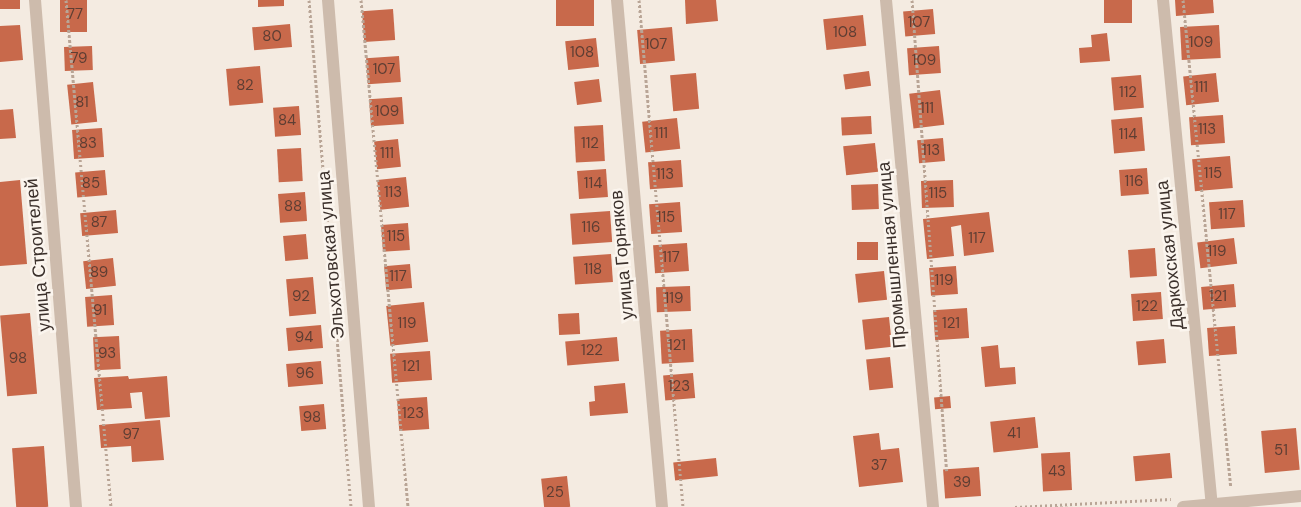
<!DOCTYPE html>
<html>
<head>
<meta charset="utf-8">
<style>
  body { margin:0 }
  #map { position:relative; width:1301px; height:507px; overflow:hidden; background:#f4ebe1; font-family:"DM Sans",sans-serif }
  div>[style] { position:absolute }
  .building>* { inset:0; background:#c8694b; transform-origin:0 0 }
  .path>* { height:3px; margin-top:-1.5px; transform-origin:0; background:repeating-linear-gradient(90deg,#b9a596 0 2.5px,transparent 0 5px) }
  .minor>* { height:12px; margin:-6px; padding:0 6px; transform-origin:6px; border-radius:6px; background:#cdbbac }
  .tertiary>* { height:12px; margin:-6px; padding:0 6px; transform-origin:6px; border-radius:6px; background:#cdbbac }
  span { translate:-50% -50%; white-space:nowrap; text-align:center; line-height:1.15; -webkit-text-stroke:5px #fbf5ee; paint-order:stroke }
  .number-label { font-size:15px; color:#5e3e33 }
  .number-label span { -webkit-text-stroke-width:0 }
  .street-label { font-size:18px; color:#3b302b }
</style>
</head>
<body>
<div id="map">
  <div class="building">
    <div style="left:0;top:0;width:20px;height:9px"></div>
    <div style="left:60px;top:0;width:27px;height:32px"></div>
    <div style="clip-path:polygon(258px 0,284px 0,284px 6px,258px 7px)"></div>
    <div style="left:556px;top:0;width:38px;height:26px"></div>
    <div style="clip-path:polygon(685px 0,716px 0,718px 21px,686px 24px)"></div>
    <div style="left:1104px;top:0;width:28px;height:23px"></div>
    <div style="clip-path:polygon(1175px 0,1213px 0,1214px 13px,1176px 16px)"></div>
    <div style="left:393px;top:9px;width:31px;height:31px;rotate:86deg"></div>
    <div style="left:933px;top:9px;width:25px;height:30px;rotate:85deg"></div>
    <div style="left:863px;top:15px;width:31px;height:40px;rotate:84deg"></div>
    <div style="left:290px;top:24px;width:23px;height:38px;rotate:85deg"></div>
    <div style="clip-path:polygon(20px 25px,23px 60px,0 62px,0 26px)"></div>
    <div style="left:1219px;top:25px;width:33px;height:39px;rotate:87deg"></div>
    <div style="left:672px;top:27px;width:34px;height:35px;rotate:85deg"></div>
    <div style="clip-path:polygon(1107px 33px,1110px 61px,1080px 63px,1079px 48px,1092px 47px,1091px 35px)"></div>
    <div style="left:596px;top:38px;width:29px;height:31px;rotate:84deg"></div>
    <div style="left:92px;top:46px;width:24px;height:28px;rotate:88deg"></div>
    <div style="left:939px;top:46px;width:27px;height:32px;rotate:86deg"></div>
    <div style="left:399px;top:56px;width:26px;height:33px;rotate:86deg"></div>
    <div style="left:260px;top:66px;width:37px;height:34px;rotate:85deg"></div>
    <div style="left:869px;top:71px;width:15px;height:26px;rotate:82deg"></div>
    <div style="left:696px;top:73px;width:36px;height:26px;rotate:85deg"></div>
    <div style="left:1216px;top:73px;width:29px;height:33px;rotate:84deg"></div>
    <div style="left:1141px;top:75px;width:33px;height:30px;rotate:85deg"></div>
    <div style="left:599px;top:79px;width:23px;height:25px;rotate:83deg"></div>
    <div style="left:93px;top:82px;width:40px;height:26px;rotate:84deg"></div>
    <div style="left:940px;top:90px;width:35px;height:31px;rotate:83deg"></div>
    <div style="left:402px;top:97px;width:27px;height:33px;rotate:86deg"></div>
    <div style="left:299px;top:106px;width:29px;height:26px;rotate:86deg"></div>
    <div style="clip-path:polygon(13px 109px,16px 138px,0 139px,0 110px)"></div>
    <div style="left:1223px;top:115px;width:28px;height:34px;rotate:86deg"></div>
    <div style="left:871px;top:116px;width:18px;height:30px;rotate:87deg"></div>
    <div style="left:1142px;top:117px;width:34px;height:31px;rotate:85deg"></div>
    <div style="left:677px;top:118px;width:31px;height:35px;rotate:84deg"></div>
    <div style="left:603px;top:125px;width:36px;height:29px;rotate:87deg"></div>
    <div style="left:102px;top:128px;width:29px;height:30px;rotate:86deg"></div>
    <div style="left:943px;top:138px;width:23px;height:26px;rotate:85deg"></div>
    <div style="left:398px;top:139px;width:28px;height:24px;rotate:84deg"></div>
    <div style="left:875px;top:143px;width:29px;height:32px;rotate:84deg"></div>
    <div style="left:301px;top:148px;width:33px;height:24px;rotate:87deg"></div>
    <div style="left:1230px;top:156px;width:32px;height:38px;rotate:85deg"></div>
    <div style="left:681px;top:160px;width:27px;height:33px;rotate:86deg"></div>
    <div style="left:1147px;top:168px;width:26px;height:28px;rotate:86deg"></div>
    <div style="left:606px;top:169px;width:28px;height:29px;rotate:86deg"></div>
    <div style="left:105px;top:170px;width:25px;height:30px;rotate:85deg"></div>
    <div style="left:406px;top:177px;width:30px;height:29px;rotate:84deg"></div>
    <div style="clip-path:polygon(20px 180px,27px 264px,0 266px,0 182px)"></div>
    <div style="left:953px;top:180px;width:27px;height:32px;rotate:88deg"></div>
    <div style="left:878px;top:184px;width:25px;height:27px;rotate:88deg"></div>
    <div style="left:305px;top:192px;width:29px;height:27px;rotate:86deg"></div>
    <div style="left:1243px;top:200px;width:27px;height:34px;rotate:86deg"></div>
    <div style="left:680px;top:202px;width:30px;height:31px;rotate:86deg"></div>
    <div style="left:116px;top:210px;width:23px;height:36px;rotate:85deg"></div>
    <div style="left:610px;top:211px;width:31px;height:40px;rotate:86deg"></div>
    <div style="clip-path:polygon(989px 212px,994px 252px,964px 256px,961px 225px,951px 227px,954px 256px,927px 259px,923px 219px)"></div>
    <div style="left:408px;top:223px;width:27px;height:27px;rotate:86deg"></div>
    <div style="left:306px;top:234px;width:25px;height:23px;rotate:85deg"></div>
    <div style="left:1234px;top:238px;width:26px;height:37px;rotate:83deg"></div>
    <div style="left:857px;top:242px;width:21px;height:18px"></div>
    <div style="left:687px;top:243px;width:28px;height:34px;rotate:86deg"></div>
    <div style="left:1155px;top:248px;width:28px;height:27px;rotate:86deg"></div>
    <div style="left:611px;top:254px;width:28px;height:38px;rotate:86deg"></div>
    <div style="left:113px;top:258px;width:28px;height:30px;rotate:84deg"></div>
    <div style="left:410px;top:264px;width:24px;height:26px;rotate:85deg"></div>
    <div style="left:956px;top:266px;width:28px;height:27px;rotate:86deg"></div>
    <div style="left:884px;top:271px;width:29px;height:29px;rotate:84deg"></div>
    <div style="left:313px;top:277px;width:37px;height:27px;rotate:85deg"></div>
    <div style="left:1234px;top:284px;width:23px;height:33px;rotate:85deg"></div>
    <div style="left:690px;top:286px;width:25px;height:34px;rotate:88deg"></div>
    <div style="left:1161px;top:292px;width:27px;height:30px;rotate:86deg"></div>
    <div style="left:112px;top:295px;width:30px;height:27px;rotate:86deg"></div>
    <div style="left:424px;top:302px;width:40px;height:38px;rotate:84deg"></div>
    <div style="left:967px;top:308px;width:30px;height:34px;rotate:86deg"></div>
    <div style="left:30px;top:313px;width:81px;height:30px;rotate:85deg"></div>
    <div style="left:579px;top:313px;width:21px;height:21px;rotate:87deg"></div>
    <div style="left:889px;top:317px;width:30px;height:27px;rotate:84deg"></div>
    <div style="left:321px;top:325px;width:23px;height:35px;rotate:85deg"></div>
    <div style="left:1235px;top:326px;width:28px;height:28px;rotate:86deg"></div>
    <div style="left:692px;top:329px;width:33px;height:32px;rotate:87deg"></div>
    <div style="left:119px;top:336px;width:33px;height:26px;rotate:87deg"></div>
    <div style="left:617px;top:337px;width:24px;height:52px;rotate:85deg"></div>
    <div style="left:1164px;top:339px;width:24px;height:28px;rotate:85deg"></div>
    <div style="clip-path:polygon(998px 345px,1000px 368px,1015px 367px,1016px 384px,985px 387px,981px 347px)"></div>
    <div style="left:430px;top:351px;width:29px;height:40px;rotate:86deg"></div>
    <div style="left:890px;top:357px;width:31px;height:24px;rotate:84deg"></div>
    <div style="left:321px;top:361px;width:23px;height:35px;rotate:85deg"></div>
    <div style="left:693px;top:373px;width:25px;height:30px;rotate:85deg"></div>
    <div style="clip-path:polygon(128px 376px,129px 379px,167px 376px,170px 417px,145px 419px,142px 392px,130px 393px,132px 408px,97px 410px,94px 378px)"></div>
    <div style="clip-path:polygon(625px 383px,628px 413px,590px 416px,589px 402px,595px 401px,594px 386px)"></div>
    <div style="left:950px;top:396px;width:12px;height:16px;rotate:85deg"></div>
    <div style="left:427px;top:397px;width:32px;height:30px;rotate:86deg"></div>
    <div style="left:324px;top:404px;width:25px;height:25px;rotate:85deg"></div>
    <div style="left:1035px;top:417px;width:31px;height:45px;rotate:84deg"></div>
    <div style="clip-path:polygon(160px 420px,164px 460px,132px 462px,131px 446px,101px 448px,99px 425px)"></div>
    <div style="left:1296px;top:428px;width:42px;height:35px;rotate:85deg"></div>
    <div style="clip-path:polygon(879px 433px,881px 450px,899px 448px,903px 482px,859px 487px,853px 436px)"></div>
    <div style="left:44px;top:446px;width:61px;height:32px;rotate:86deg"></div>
    <div style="left:1070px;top:452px;width:38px;height:29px;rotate:87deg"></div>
    <div style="left:1170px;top:453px;width:25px;height:37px;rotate:85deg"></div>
    <div style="left:716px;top:458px;width:18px;height:43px;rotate:84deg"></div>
    <div style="left:979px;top:467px;width:29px;height:36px;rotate:86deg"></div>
    <div style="left:567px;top:476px;width:31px;height:26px;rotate:84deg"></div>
  </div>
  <div class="path">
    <div style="left:66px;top:0;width:509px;rotate:84.93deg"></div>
    <div style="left:309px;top:0;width:509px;rotate:85.26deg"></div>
    <div style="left:361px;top:0;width:509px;rotate:84.7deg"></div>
    <div style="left:639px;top:0;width:509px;rotate:85.04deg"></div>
    <div style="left:912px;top:0;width:472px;rotate:85.8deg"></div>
    <div style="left:1183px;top:0;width:489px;rotate:84.4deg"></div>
    <div style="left:1015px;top:507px;width:156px;rotate:-2.9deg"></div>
  </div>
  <div class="minor">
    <div style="left:35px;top:0;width:509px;rotate:85.38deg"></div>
    <div style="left:617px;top:0;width:509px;rotate:84.93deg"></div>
    <div style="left:886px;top:0;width:509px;rotate:84.7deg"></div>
    <div style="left:1163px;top:0;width:509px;rotate:84.48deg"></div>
    <div style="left:1183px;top:507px;width:119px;rotate:-5.3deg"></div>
  </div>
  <div class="tertiary">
    <div style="left:328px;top:0;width:509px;rotate:85.38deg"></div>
  </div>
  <div class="number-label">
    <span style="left:75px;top:15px">77</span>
    <span style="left:919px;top:23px">107</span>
    <span style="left:845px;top:33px">108</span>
    <span style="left:272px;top:37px">80</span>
    <span style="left:1201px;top:43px">109</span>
    <span style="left:656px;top:45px">107</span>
    <span style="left:582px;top:53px">108</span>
    <span style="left:79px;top:59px">79</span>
    <span style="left:924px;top:61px">109</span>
    <span style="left:384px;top:70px">107</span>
    <span style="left:245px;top:86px">82</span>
    <span style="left:1201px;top:88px">111</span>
    <span style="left:1128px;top:93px">112</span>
    <span style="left:82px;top:103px">81</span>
    <span style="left:927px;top:109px">111</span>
    <span style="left:387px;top:112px">109</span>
    <span style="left:287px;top:121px">84</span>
    <span style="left:1207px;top:130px">113</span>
    <span style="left:661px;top:134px">111</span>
    <span style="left:1128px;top:135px">114</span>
    <span style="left:88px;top:144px">83</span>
    <span style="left:590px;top:144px">112</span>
    <span style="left:931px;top:151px">113</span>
    <span style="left:387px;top:154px">111</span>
    <span style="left:1213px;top:174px">115</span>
    <span style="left:665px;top:175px">113</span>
    <span style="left:1134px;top:182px">116</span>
    <span style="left:91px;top:184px">85</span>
    <span style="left:593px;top:184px">114</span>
    <span style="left:393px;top:193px">113</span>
    <span style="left:938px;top:194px">115</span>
    <span style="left:293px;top:207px">88</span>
    <span style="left:1227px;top:215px">117</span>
    <span style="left:666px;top:218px">115</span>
    <span style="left:99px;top:223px">87</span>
    <span style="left:591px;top:228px">116</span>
    <span style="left:396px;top:237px">115</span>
    <span style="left:977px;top:239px">117</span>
    <span style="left:1217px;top:252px">119</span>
    <span style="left:671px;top:258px">117</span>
    <span style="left:593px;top:270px">118</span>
    <span style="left:99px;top:273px">89</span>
    <span style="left:398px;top:277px">117</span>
    <span style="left:944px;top:281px">119</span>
    <span style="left:301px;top:297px">92</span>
    <span style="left:1218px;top:297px">121</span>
    <span style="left:674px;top:299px">119</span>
    <span style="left:1147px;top:307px">122</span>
    <span style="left:100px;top:311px">91</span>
    <span style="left:407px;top:324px">119</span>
    <span style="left:951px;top:324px">121</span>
    <span style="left:304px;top:338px">94</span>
    <span style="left:677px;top:346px">121</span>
    <span style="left:592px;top:351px">122</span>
    <span style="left:107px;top:354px">93</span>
    <span style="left:18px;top:359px">98</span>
    <span style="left:411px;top:367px">121</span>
    <span style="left:305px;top:374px">96</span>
    <span style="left:679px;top:387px">123</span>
    <span style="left:413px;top:414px">123</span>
    <span style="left:312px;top:418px">98</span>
    <span style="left:1014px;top:434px">41</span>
    <span style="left:131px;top:435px">97</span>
    <span style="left:1281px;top:451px">51</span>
    <span style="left:879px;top:466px">37</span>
    <span style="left:1057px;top:472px">43</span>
    <span style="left:962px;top:483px">39</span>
    <span style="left:555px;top:493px">25</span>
  </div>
  <div class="street-label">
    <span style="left:38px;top:255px;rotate:-95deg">улица Строителей</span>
    <span style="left:331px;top:255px;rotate:-95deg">Эльхотовская улица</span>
    <span style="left:622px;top:255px;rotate:-95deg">улица Горняков</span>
    <span style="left:892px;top:255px;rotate:-95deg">Промышленная улица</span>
    <span style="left:1170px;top:255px;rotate:-96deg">Даркохская улица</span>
  </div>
</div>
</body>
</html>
